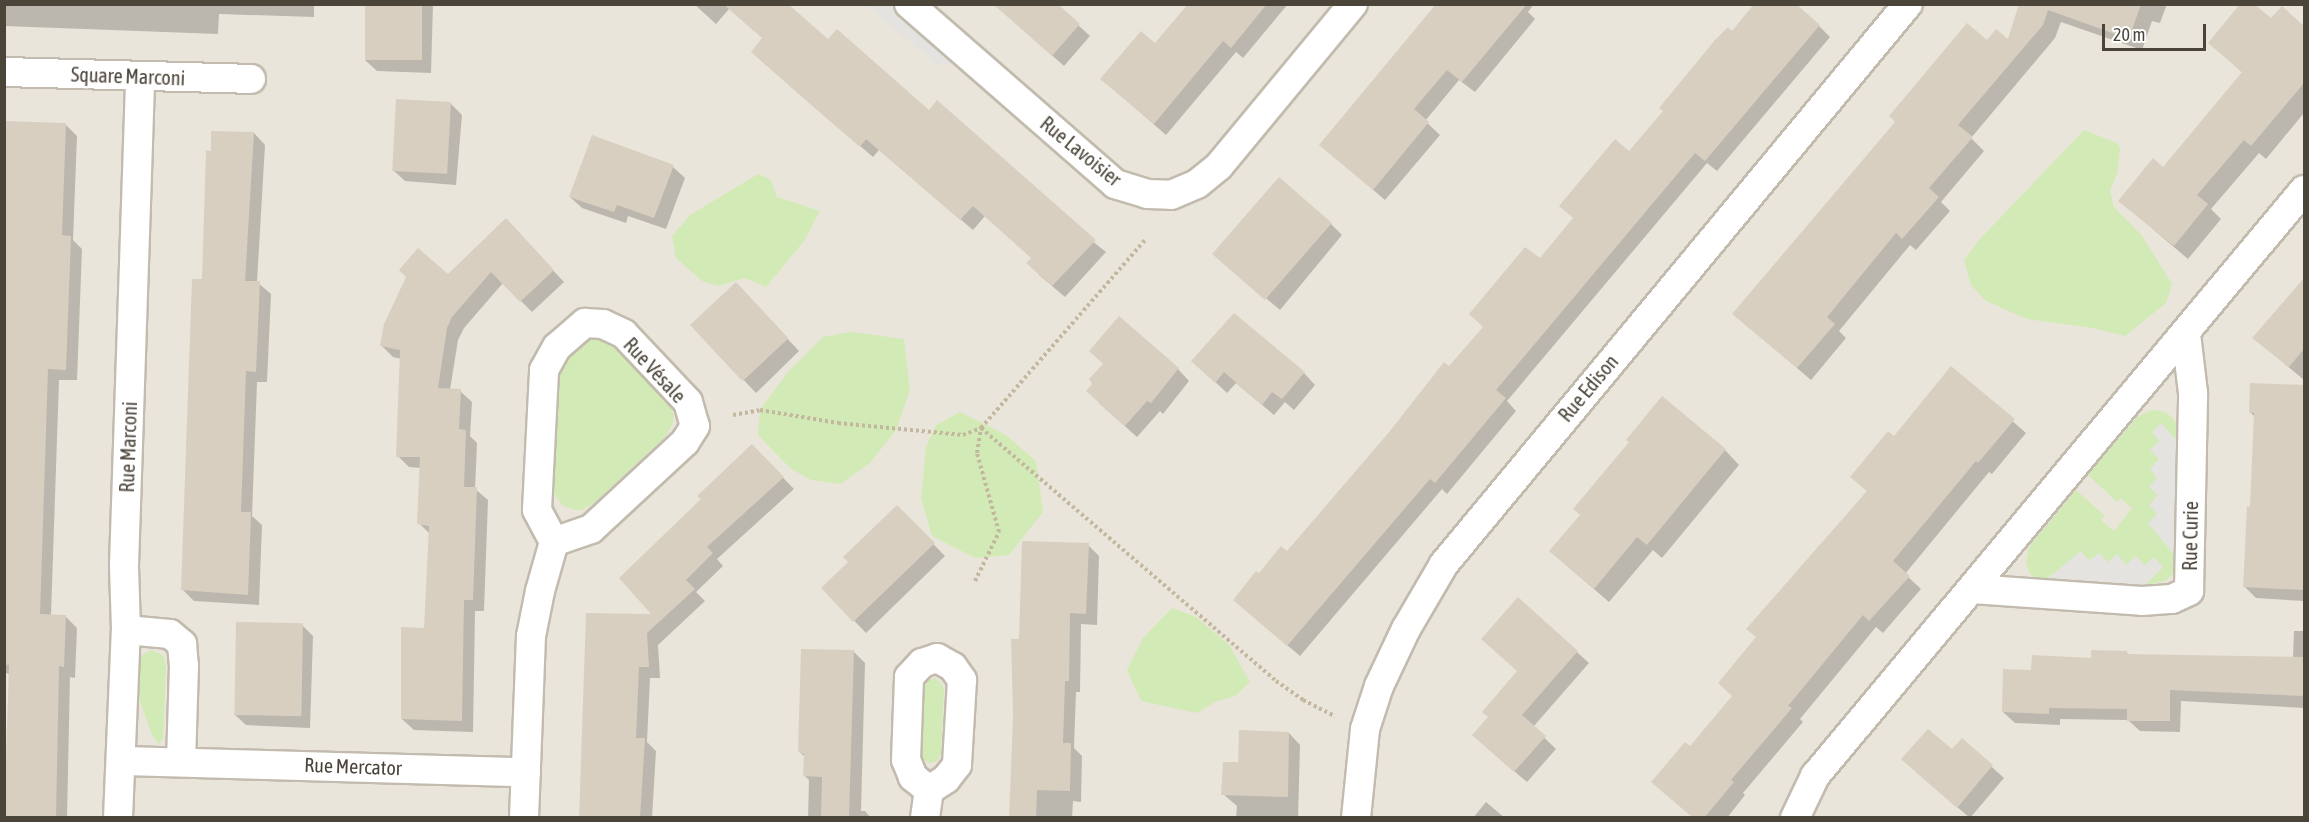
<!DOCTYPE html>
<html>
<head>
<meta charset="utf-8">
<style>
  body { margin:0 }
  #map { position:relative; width:2309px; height:822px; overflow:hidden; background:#f6f3ec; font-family:"Asap Condensed",sans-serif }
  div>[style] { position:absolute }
  .residential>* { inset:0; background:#eae5da; transform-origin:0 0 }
  .green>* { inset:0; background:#d2eab5 }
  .parking>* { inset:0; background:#e5e3e0 }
  .shadow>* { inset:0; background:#0003 }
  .building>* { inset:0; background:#d8cfc1; transform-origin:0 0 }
  .path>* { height:4px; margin-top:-2px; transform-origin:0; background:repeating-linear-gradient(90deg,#c4b79f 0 3px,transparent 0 6px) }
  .roads { filter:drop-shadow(2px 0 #c2bbae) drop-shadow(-2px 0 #c2bbae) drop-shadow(0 2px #c2bbae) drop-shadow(0 -2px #c2bbae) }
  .minor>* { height:28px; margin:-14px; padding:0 14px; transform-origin:14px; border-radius:14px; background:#fff }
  span { translate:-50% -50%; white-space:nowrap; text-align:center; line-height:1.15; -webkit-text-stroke:4.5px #fff; paint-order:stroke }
  .street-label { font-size:20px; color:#4b4439 }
  .frame { position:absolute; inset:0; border:6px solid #4b4439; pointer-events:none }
  .scale { position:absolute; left:2102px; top:24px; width:104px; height:27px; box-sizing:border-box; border:3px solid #4b4439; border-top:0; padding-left:8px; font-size:18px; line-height:21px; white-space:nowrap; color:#4b4439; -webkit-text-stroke:4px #fff; paint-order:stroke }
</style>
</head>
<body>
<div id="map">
  <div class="residential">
    <div style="left:5px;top:5px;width:2299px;height:812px"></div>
  </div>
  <div class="green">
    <div style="clip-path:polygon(2084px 130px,2117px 143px,2120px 149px,2117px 173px,2110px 191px,2114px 207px,2143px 237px,2172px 284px,2166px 303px,2125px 336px,2093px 328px,2027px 319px,1986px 301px,1971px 285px,1964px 260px,1979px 240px)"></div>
    <div style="clip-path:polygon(758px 174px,771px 180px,777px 197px,820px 211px,804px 241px,766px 287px,745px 278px,718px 286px,702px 281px,676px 258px,672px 236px,690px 215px)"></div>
    <div style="clip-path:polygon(851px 332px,904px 339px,910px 390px,896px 430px,870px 463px,840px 484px,811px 480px,790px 468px,758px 435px,760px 410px,788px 372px,823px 337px)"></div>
    <div style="clip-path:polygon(592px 339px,604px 340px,613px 345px,668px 403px,674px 415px,673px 423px,665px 437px,594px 503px,582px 510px,576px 510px,563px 506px,552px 491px,557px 383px,567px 359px,577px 347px)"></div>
    <div style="clip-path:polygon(2151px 410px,2161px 411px,2171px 416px,2180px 429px,2180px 444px,2159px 441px,2157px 514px,2176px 557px,2173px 574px,2165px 581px,2144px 586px,2163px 567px,2089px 561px,2043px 582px,2035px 579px,2029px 572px,2026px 562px,2029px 547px,2076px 490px,2105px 516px,2101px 520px,2114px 531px,2132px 508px,2120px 498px,2117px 502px,2088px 475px,2137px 417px)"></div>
    <div style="clip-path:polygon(960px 412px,1006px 435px,1036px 461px,1043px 512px,1009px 555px,975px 558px,932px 536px,921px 498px,926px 447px,936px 425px)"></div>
    <div style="clip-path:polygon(1172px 608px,1196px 617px,1229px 645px,1250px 682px,1235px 696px,1215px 702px,1197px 713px,1141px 701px,1127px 670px,1143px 638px)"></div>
    <div style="clip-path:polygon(150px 650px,163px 655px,166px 666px,163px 739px,159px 744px,152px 735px,138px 695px,138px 663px,141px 656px)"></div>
    <div style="clip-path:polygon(935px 678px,942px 684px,944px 689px,941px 754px,937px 761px,930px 763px,925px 761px,921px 754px,924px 687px,927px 681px)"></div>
  </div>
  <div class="parking">
    <div style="clip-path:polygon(866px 5px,888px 5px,956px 65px,936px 64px)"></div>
    <div style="clip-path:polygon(2161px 423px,2180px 444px,2176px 557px,2148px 523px,2157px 514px,2149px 505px,2158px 495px,2149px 487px,2157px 478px,2150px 469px,2159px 459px,2150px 450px,2159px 441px,2152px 432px)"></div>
    <div style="clip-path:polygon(2081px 551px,2089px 561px,2099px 553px,2108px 562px,2117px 554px,2126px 565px,2135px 556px,2145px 565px,2154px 557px,2163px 567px,2144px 586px,2043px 582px)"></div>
  </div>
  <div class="shadow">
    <div style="clip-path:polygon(4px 4px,314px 4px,314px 17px,219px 14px,218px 34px,4px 26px)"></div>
    <div style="clip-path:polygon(367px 4px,433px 4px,431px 73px,377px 71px,365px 60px)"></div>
    <div style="clip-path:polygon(694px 4px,786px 4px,829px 41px,930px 112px,1106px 252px,1065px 297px,1039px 275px,1032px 258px,985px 216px,973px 230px,879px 150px,873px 157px,764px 63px,764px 39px,729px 9px,716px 24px)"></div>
    <div style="clip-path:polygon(994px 4px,1055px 4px,1090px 36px,1064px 66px)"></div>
    <div style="clip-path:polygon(1190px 4px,1288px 4px,1243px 58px,1236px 52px,1166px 135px,1102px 79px,1155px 45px)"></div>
    <div style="clip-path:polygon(1438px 4px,1534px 4px,1528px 12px,1535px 19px,1475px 92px,1459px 80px,1425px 121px,1440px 135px,1385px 200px,1321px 145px)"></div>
    <div style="clip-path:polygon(2021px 4px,2167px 4px,2160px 23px,2152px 21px,2142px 50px,2061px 22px,2055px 38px,1971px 138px,1984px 151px,1941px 202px,1950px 211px,1916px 250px,1910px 245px,1839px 331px,1846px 338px,1811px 380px,1734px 314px,1987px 42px,2009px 42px)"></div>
    <div style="clip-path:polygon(2282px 9px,2304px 28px,2304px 113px,2266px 159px,2259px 153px,2211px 209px,2221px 219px,2188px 259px,2120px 201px,2163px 169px,2243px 73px,2210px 43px,2271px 20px)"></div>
    <div style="clip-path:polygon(1819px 26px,1830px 37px,1717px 171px,1707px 163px,1507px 401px,1516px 411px,1447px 494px,1442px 489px,1300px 656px,1247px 611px,1259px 575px,1287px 553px,1450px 368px,1733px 33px)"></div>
    <div style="clip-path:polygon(450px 103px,462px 115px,456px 185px,405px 181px,393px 170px)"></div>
    <div style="clip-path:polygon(66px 125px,77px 136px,73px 240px,82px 249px,77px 380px,59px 380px,51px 615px,65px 616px,77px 628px,75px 678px,70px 677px,67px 818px,4px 818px,4px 767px,10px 767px,11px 675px,4px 672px,4px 269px)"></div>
    <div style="clip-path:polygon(254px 133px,265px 145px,257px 282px,271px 294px,267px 382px,257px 382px,252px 516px,262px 525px,259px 605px,194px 601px,183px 590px,212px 153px)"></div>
    <div style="clip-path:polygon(673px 167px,685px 178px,666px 229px,628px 216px,626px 223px,582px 208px,570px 197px)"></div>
    <div style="clip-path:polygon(1331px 224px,1342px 235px,1280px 310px,1228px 266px)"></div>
    <div style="clip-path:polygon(517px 232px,564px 282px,532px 312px,503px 283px,464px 328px,458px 340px,450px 390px,460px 391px,472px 402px,470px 436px,477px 443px,475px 489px,488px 500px,484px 611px,475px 611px,473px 732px,414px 730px,402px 719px,425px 629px,430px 534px,419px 523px,421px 468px,409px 467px,398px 456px,402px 359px,393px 357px,382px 346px,448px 276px)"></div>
    <div style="clip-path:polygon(2304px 280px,2304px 380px,2254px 338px)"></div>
    <div style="clip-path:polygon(747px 296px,799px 351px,756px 393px,692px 325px)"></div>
    <div style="clip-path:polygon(1193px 361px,1304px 373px,1315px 385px,1294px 410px,1285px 402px,1274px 415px,1236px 383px,1227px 393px)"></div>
    <div style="clip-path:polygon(1952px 368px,2026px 433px,1992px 474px,1989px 472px,1905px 574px,1921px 589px,1883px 633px,1876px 627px,1800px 719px,1803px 722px,1743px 793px,1745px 795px,1727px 818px,1693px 818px,1690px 748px,1733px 697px,1757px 638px,1868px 492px,1852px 477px,1894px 438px)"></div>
    <div style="clip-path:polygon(1178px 369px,1189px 381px,1163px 414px,1160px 411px,1137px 437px,1099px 403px)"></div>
    <div style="clip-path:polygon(2251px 384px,2304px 387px,2304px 601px,2256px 598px,2245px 587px,2252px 508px,2255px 417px,2250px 412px)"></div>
    <div style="clip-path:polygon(752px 446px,794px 489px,717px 559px,723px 566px,696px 592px,705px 601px,658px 645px,660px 678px,650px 678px,647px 742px,656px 751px,652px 818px,580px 818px,588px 614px,655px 616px,703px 499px)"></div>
    <div style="clip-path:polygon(1725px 450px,1739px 465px,1662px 558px,1653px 550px,1609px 602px,1566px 565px)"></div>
    <div style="clip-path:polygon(897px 507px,945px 556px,866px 633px,823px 588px,850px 562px)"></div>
    <div style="clip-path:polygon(1088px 545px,1099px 556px,1097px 625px,1081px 624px,1080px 692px,1076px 692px,1074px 748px,1082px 756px,1081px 802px,1073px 801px,1072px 818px,980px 818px,1011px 816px,1020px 641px)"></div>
    <div style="clip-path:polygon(1518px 599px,1589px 663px,1533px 727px,1556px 749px,1527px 782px,1486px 747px,1489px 717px,1519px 672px)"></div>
    <div style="clip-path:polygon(302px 625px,313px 636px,310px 728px,246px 725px,234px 714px)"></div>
    <div style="clip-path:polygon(2294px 631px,2304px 631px,2304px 708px,2181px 701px,2180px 732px,2140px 731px,2128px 720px,2060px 719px,2060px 725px,2015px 723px,2003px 712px,2033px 672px,2126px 652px,2130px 656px,2293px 658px)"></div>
    <div style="clip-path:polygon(854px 652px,865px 663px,861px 811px,865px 811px,871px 818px,808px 818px,809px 780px,804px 775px,805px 757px,799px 751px)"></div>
    <div style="clip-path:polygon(1289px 733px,1300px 745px,1298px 818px,1236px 818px,1237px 806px,1223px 794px,1239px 764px)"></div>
    <div style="clip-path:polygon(1962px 740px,2004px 778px,1970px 818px,1915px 771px,1952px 751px)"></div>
    <div style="clip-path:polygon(1486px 802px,1505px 818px,1473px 818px)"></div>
  </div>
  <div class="building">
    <div style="left:365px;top:4px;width:57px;height:56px"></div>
    <div style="clip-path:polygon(723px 4px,788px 4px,828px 39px,837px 29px,929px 110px,937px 100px,1096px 240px,1052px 286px,1026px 263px,1031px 258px,973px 206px,960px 220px,866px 139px,860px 147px,825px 117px,751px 52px,762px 38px)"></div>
    <div style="clip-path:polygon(993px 4px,1058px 4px,1080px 24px,1052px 56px)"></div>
    <div style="clip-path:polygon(1188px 4px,1267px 4px,1231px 48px,1223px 41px,1154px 124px,1100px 79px,1141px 31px,1155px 43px)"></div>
    <div style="clip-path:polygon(1436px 4px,1527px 4px,1462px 82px,1447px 70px,1414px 109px,1429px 122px,1373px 190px,1319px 145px)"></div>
    <div style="clip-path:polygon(1754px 4px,1796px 4px,1820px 25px,1705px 161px,1695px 153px,1496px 390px,1506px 398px,1435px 483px,1430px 479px,1287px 646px,1233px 600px,1256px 571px,1259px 573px,1281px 546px,1287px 551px,1390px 431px,1444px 362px,1449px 366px,1483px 327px,1469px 314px,1525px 247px,1540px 258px,1573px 218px,1559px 206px,1615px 139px,1629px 151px,1663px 111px,1659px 108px,1715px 40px,1728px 27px,1732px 31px)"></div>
    <div style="clip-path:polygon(2019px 4px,2141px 4px,2129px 39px,2048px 10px,2043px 25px,1958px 125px,1973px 137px,1929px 188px,1939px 197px,1902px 239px,1896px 233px,1827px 317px,1835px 324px,1797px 368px,1732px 314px,1895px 122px,1889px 116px,1967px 23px,1987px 40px,1996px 29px,2008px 39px)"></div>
    <div style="clip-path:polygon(2240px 4px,2254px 4px,2271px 18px,2282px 6px,2304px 26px,2304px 83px,2251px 146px,2244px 140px,2197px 195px,2208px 204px,2174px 246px,2118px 201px,2153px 158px,2163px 167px,2242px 72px,2208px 43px)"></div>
    <div style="left:396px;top:99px;width:55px;height:72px;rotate:3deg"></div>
    <div style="clip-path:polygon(4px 121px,66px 123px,62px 235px,71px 236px,66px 370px,48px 369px,40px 614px,66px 615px,64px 667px,59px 666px,56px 818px,4px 818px,9px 665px,4px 664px)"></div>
    <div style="clip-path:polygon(211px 131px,254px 132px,245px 281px,260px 281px,256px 372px,246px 371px,241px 512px,251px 512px,248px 595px,181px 590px,192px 279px,202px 279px,206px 150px,211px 151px)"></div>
    <div style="clip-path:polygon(592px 135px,674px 165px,654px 218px,617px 205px,614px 212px,569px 197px)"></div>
    <div style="left:1279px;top:177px;width:70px;height:102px;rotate:41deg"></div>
    <div style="clip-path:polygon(506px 218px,554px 270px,520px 302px,491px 272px,452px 317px,447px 328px,438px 388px,461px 389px,459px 429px,466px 430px,464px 487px,477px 487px,473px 600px,464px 600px,462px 721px,401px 719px,401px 627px,424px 628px,429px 526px,417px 524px,420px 457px,396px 457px,400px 350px,380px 346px,384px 324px,406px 277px,399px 270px,418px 248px,448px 274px)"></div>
    <div style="clip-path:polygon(2304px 278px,2304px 349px,2289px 367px,2252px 338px)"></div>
    <div style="left:736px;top:282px;width:77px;height:63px;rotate:47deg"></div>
    <div style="clip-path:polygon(1234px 313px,1305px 372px,1282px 399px,1272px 392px,1262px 405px,1224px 372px,1215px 383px,1191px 361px)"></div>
    <div style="clip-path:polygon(1119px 316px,1179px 368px,1151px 403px,1147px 401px,1125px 426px,1086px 391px,1092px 384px,1089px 379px,1103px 364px,1089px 351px)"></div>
    <div style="clip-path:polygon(1951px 366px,2015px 419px,1978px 463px,1976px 461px,1893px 561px,1910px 576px,1869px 621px,1863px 615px,1788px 706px,1792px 708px,1731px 780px,1734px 782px,1704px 818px,1693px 818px,1651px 782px,1685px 742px,1690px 746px,1732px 696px,1718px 683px,1756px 637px,1746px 629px,1867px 491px,1850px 477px,1888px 431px,1894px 436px)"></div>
    <div style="clip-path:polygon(2250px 383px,2304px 385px,2304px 590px,2243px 587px,2247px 506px,2250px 507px,2254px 413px,2249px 412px)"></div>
    <div style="clip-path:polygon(1662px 396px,1726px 449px,1647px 545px,1637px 537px,1594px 589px,1549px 551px,1580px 515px,1573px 509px,1629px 442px,1626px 440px)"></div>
    <div style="clip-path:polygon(752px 444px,784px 477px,707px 547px,713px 553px,686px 580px,695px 589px,647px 633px,649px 667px,639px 667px,636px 738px,645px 738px,640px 818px,579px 818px,586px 613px,651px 614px,619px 578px,701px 499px,697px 496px)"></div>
    <div style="clip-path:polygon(897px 505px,935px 543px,853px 622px,821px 588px,848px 562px,843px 557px)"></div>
    <div style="clip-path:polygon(1022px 541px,1089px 543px,1086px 614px,1070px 613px,1069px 681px,1065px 681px,1063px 743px,1071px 743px,1070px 791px,1037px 790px,1036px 818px,1009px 818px,1013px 717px,1011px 639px,1019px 639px)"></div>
    <div style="clip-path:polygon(1518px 597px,1578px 651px,1522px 715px,1546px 736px,1514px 772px,1472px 735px,1488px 717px,1482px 712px,1517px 671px,1481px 639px)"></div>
    <div style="left:236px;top:622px;width:67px;height:93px;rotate:1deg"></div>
    <div style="clip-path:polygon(801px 649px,854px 650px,849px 818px,821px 818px,822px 777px,803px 776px,804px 754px,798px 751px)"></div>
    <div style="clip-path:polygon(2091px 650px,2127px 651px,2127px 654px,2304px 657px,2304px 696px,2170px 690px,2170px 721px,2127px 721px,2127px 709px,2049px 708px,2049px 714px,2002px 712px,2003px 669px,2031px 670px,2032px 655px,2091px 658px)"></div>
    <div style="clip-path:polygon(1928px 729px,1952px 749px,1962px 738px,1993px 765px,1957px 808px,1901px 759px)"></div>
    <div style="clip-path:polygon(1239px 730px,1289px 732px,1288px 797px,1221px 795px,1223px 762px,1238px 762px)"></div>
  </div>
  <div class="path">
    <div style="left:733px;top:415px;width:27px;rotate:-10deg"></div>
    <div style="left:760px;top:410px;width:79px;rotate:9.5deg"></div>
    <div style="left:838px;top:423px;width:126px;rotate:5.5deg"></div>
    <div style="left:963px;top:435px;width:19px;rotate:-21deg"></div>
    <div style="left:981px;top:428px;width:389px;rotate:40.6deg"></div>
    <div style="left:1276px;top:681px;width:33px;rotate:35deg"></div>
    <div style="left:1303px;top:700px;width:36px;rotate:27deg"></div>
    <div style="left:975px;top:581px;width:55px;rotate:-63.9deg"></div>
    <div style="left:999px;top:532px;width:82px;rotate:-105.6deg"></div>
    <div style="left:977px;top:453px;width:25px;rotate:-81deg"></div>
    <div style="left:981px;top:428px;width:249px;rotate:-48.9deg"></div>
  </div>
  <div class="roads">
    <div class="minor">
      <div style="left:909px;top:4px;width:274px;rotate:41.1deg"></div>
      <div style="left:1115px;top:184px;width:34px;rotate:17deg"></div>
      <div style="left:1147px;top:194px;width:24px;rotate:2deg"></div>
      <div style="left:1171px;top:195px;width:28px;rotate:-23deg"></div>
      <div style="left:1197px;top:184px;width:28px;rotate:-39deg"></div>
      <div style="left:1219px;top:166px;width:210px;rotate:-50.4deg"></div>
      <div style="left:4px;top:72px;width:247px;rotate:1.6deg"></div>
      <div style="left:1972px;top:589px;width:170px;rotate:4deg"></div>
      <div style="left:2142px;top:601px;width:30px;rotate:-4deg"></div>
      <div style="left:2172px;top:599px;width:19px;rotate:-25deg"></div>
      <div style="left:2189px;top:591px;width:198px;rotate:-88.8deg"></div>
      <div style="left:2193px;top:393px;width:59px;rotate:-96.8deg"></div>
      <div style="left:126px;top:630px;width:44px;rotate:5.2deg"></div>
      <div style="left:170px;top:634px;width:16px;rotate:40deg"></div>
      <div style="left:182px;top:644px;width:22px;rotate:85deg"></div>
      <div style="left:184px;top:666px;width:95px;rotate:91.8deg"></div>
      <div style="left:937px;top:658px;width:18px;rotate:29deg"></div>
      <div style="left:953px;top:667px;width:16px;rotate:55deg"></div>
      <div style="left:962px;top:680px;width:85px;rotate:93.4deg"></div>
      <div style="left:957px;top:765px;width:18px;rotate:128deg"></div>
      <div style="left:946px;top:779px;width:20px;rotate:147deg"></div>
      <div style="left:929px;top:790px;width:21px;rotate:-141deg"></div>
      <div style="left:913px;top:777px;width:18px;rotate:-112deg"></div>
      <div style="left:906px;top:760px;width:83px;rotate:-87.9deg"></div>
      <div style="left:909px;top:677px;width:19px;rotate:-47deg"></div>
      <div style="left:922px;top:663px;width:16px;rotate:-18deg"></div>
      <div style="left:121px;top:761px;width:405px;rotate:1.6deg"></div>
      <div style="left:118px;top:818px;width:188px;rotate:-87.6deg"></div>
      <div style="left:126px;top:630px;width:65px;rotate:-91.8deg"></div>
      <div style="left:124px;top:565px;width:488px;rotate:-88.1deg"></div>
      <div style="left:524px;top:818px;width:182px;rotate:-87.8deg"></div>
      <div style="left:531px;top:636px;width:46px;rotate:-78.7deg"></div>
      <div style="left:540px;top:591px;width:51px;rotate:-74.1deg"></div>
      <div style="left:554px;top:542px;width:36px;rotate:-118deg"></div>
      <div style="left:537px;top:510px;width:140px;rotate:-87.1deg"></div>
      <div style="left:544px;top:370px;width:26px;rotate:-61deg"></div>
      <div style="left:557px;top:347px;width:37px;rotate:-41deg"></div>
      <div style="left:585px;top:323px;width:18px;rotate:3deg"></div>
      <div style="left:603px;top:324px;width:23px;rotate:25deg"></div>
      <div style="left:624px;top:334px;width:93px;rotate:46.7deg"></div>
      <div style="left:688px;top:402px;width:25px;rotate:74deg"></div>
      <div style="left:695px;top:426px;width:19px;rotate:122deg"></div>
      <div style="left:685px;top:442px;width:128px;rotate:137.2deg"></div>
      <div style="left:591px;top:529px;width:39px;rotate:161deg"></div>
      <div style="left:925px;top:818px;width:28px;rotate:-82deg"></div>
      <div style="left:1356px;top:818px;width:89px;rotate:-84.2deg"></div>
      <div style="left:1365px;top:729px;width:45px;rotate:-72deg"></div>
      <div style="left:1379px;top:686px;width:63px;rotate:-64.7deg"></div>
      <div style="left:1406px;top:629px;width:75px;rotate:-59.7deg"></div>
      <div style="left:1444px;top:564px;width:727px;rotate:-50.36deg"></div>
      <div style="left:1795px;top:818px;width:47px;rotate:-64.5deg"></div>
      <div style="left:1815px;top:776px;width:763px;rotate:-50.16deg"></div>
    </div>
  </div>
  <div class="street-label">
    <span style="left:128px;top:76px;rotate:2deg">Square Marconi</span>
    <span style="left:1081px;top:151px;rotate:39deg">Rue Lavoisier</span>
    <span style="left:655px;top:370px;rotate:47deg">Rue Vésale</span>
    <span style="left:1588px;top:388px;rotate:-50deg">Rue Edison</span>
    <span style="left:128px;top:447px;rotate:-88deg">Rue Marconi</span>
    <span style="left:2190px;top:536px;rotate:-89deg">Rue Curie</span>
    <span style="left:353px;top:766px;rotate:2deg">Rue Mercator</span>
  </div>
  <div class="frame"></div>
  <div class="scale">20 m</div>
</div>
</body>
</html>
